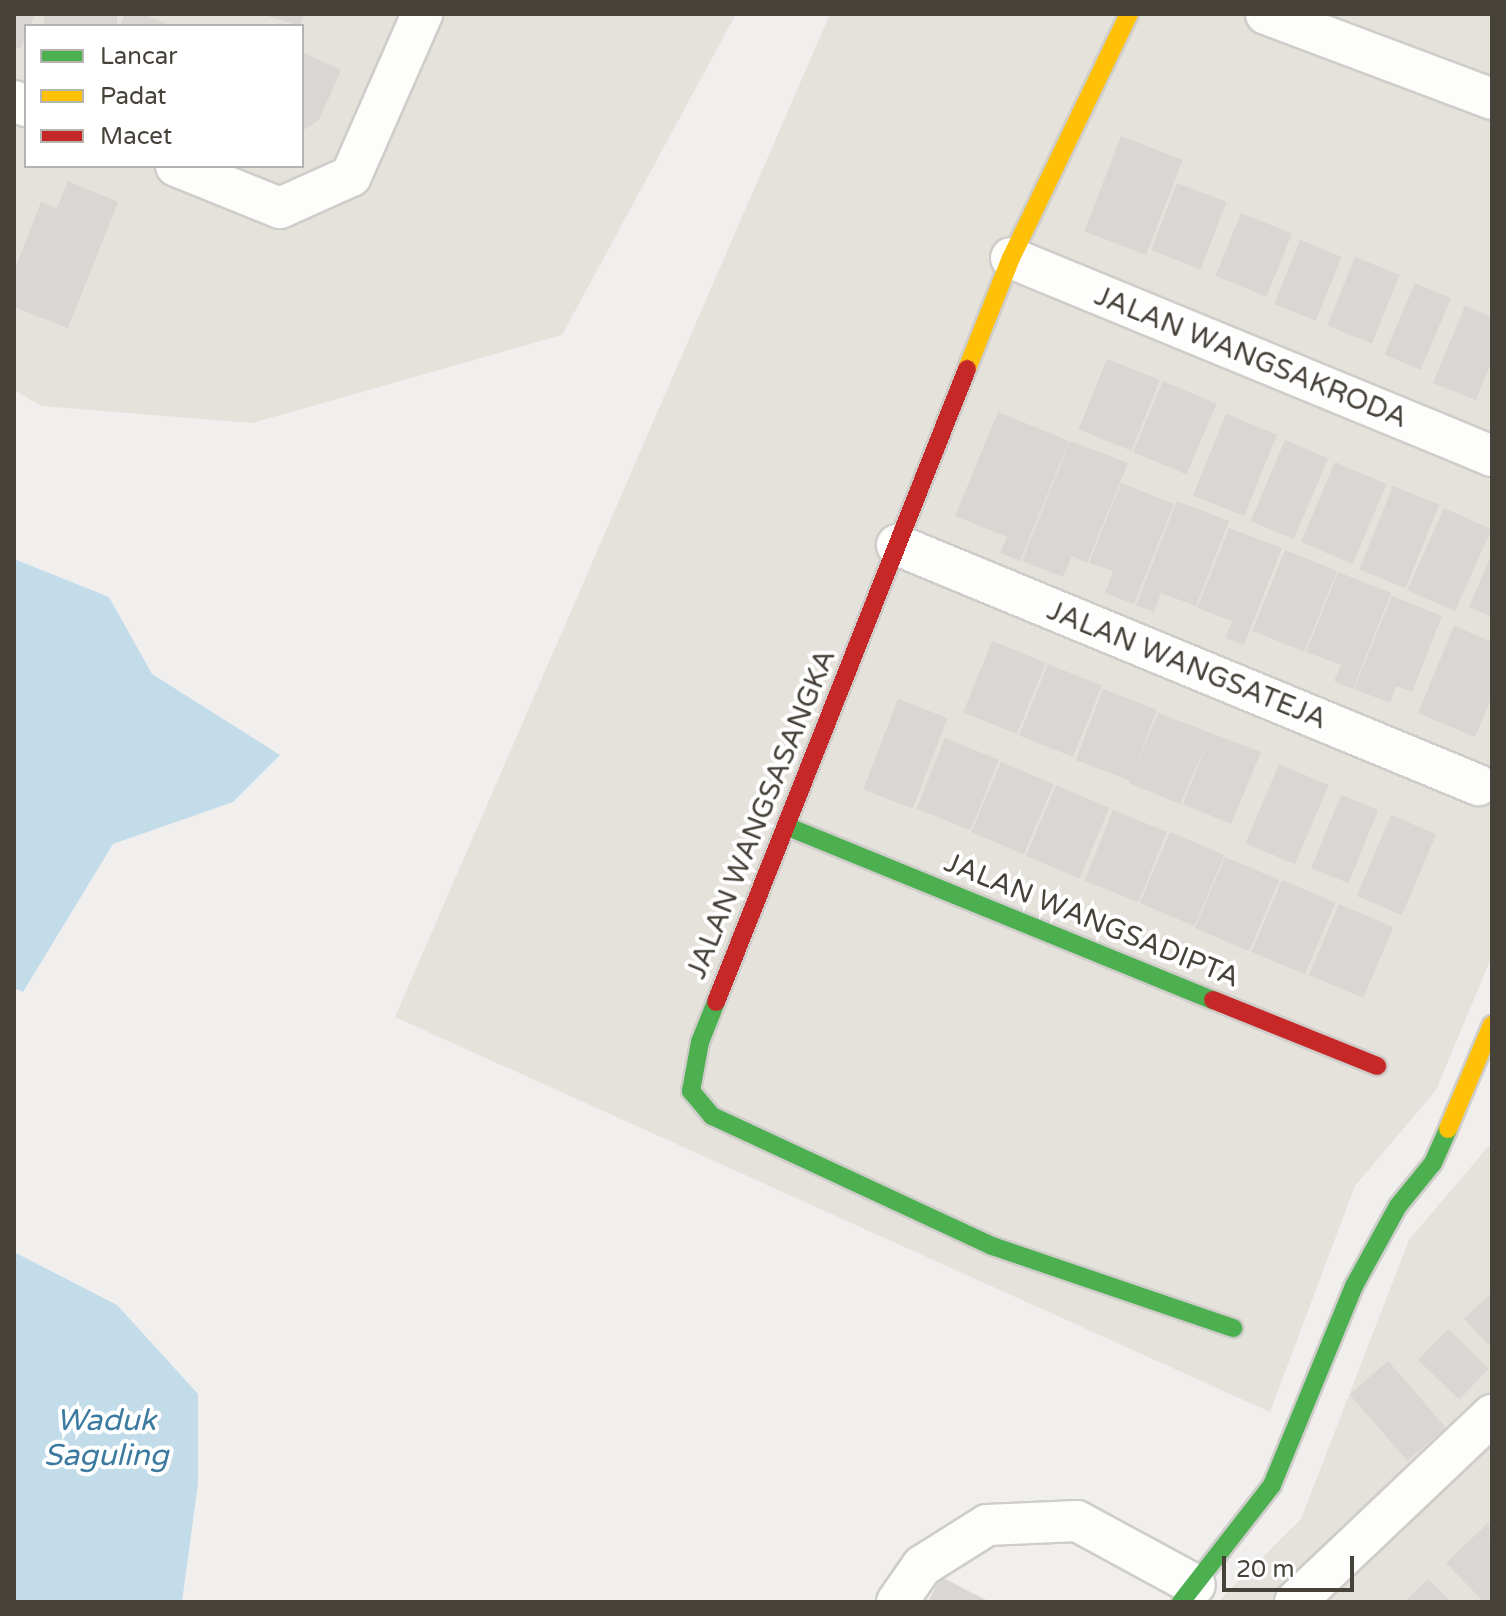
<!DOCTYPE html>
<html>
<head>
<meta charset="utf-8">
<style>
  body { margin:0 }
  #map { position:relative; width:1506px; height:1616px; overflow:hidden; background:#f1efed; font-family:"Varela Round",sans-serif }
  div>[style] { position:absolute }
  .residential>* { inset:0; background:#e5e1db }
  .water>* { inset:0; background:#c3dcea }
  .building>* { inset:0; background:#d9d7d4; transform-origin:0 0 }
  .roads { filter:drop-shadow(2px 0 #cfcdca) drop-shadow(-2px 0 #cfcdca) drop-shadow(0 2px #cfcdca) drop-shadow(0 -2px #cfcdca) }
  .street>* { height:40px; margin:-20px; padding:0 20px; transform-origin:20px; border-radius:20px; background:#fdfdfc }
  .fast>* { height:18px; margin:-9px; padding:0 9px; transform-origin:9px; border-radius:9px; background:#4caf50 }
  .slow>* { height:18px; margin:-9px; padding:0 9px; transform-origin:9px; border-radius:9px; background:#ffc107 }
  .jam>* { height:18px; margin:-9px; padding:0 9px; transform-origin:9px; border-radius:9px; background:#c62828 }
  span { translate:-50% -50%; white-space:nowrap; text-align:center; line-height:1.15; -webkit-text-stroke:8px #fff; paint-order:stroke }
  .street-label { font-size:28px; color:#464139 }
  .water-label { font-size:30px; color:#3d7a9f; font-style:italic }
  .frame { position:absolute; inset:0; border:16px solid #464139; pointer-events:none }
  .legend { position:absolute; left:24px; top:24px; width:280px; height:144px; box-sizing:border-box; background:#fff; border:2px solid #b5b3b0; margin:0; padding:10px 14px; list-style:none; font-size:24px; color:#464139 }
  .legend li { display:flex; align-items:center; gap:16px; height:40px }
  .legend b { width:40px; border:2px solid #b5b3b0 }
  .scale { position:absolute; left:1222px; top:1556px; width:132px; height:36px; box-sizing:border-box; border:4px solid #464139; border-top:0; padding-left:10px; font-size:24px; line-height:28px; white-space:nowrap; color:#464139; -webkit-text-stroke:6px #fff; paint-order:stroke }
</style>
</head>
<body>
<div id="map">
  <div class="residential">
    <div style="clip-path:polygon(evenodd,14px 14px,736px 14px,562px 335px,252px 423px,41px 406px,14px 390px,14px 14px,26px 26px,302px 26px,302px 166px,26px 166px,26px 26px)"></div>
    <div style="clip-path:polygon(830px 14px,1492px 14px,1492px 956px,1436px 1090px,1355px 1186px,1270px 1412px,395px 1017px)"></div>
    <div style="clip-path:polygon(1492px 1142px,1492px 1602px,1218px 1602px,1301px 1519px,1409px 1240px)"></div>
  </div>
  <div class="water">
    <div style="clip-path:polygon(14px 559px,109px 597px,152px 674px,280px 755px,233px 802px,113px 844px,23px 992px,14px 988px)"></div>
    <div style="clip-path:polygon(14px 1252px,117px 1305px,198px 1394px,198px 1483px,182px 1602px,14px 1602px)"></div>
  </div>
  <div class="building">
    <div style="clip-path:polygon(14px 14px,35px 14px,20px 49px,14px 47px)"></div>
    <div style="left:44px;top:14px;width:73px;height:13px"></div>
    <div style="clip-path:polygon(125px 14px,143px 14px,172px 26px,120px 26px)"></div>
    <div style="clip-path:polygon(261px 14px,304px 14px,300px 26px)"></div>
    <div style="clip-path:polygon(302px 52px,341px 70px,319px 120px,302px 131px)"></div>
    <div style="left:1121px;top:136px;width:66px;height:102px;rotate:21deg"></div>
    <div style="clip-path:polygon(68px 181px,118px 202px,68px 328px,14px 307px,14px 271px,41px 202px,57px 208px)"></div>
    <div style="left:1177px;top:183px;width:53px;height:72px;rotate:21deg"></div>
    <div style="left:1241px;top:213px;width:55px;height:68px;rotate:22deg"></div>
    <div style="left:1300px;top:240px;width:45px;height:69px;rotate:22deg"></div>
    <div style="left:1355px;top:257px;width:48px;height:74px;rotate:22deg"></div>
    <div style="left:1415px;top:283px;width:39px;height:78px;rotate:23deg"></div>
    <div style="clip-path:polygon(1465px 306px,1492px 317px,1492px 361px,1476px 400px,1433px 383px)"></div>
    <div style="left:1107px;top:359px;width:57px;height:76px;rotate:22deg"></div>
    <div style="left:1163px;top:381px;width:58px;height:77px;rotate:23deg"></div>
    <div style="clip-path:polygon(998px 412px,1069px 441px,1020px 561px,1000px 553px,1007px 537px,955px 516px)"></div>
    <div style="left:1226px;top:414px;width:55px;height:88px;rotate:22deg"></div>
    <div style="left:1285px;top:440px;width:47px;height:88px;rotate:23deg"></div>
    <div style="clip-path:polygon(1070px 441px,1128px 463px,1087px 563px,1072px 556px,1063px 577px,1022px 561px)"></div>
    <div style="left:1335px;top:462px;width:56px;height:87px;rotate:23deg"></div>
    <div style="clip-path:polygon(1121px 483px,1174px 504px,1134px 604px,1105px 593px,1113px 571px,1089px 563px)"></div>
    <div style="left:1393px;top:486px;width:50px;height:90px;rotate:22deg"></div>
    <div style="clip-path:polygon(1177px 501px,1229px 521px,1196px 606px,1161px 593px,1154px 612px,1136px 605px)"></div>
    <div style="left:1444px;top:508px;width:52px;height:90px;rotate:24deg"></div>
    <div style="clip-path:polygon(1229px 528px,1282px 548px,1244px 645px,1225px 638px,1232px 621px,1197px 608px)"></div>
    <div style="left:1285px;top:550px;width:56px;height:87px;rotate:22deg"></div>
    <div style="clip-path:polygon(1492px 553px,1492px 617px,1469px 607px)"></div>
    <div style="clip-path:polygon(1338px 572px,1391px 593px,1353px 689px,1334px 681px,1341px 665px,1306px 652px)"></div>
    <div style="clip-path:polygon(1392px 596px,1442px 616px,1412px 692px,1396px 686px,1390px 703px,1354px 689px)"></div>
    <div style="clip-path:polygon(1454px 626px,1492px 642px,1492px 696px,1475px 737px,1418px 713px)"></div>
    <div style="left:992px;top:641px;width:58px;height:77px;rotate:22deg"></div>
    <div style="left:1048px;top:664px;width:58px;height:77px;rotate:22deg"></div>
    <div style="left:1103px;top:689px;width:58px;height:76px;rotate:21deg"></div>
    <div style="left:898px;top:699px;width:53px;height:97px;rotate:21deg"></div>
    <div style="clip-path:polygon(1158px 713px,1261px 752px,1231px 824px,1183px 804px,1208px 741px,1180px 804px,1129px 783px)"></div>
    <div style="left:945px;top:738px;width:58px;height:76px;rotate:22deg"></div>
    <div style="left:1001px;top:762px;width:57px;height:76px;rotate:23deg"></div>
    <div style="left:1279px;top:764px;width:54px;height:86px;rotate:23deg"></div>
    <div style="left:1056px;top:785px;width:58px;height:77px;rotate:23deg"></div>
    <div style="left:1341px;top:795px;width:40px;height:79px;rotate:22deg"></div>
    <div style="left:1113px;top:810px;width:58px;height:76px;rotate:22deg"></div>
    <div style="left:1391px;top:815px;width:49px;height:88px;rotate:23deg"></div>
    <div style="left:1170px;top:832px;width:59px;height:77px;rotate:23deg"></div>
    <div style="left:1225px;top:857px;width:59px;height:77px;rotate:23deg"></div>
    <div style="left:1282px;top:880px;width:58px;height:78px;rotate:23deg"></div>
    <div style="left:1339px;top:904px;width:59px;height:77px;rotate:23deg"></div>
    <div style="clip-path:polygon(1492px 1292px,1492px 1348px,1464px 1319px)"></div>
    <div style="left:1448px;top:1329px;width:57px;height:43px;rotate:44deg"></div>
    <div style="left:1388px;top:1361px;width:88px;height:51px;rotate:49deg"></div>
    <div style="clip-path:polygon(1489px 1522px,1492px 1602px,1484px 1602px,1446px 1563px)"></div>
    <div style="clip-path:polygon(941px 1577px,990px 1602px,928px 1602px)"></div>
    <div style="clip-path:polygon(1428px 1579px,1451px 1602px,1404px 1602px)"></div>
  </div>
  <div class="roads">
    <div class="street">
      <div style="left:1266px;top:14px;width:241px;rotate:20.6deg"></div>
      <div style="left:14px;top:101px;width:13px;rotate:23deg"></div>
      <div style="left:176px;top:166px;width:112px;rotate:22deg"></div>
      <div style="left:280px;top:208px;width:78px;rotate:-24.3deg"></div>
      <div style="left:351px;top:176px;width:177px;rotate:-66.3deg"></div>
      <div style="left:1011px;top:258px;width:520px;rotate:22.37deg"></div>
      <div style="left:897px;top:545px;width:629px;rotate:22.44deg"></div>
      <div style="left:897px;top:1602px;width:44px;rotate:-55.2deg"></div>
      <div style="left:922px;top:1566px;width:77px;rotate:-32.2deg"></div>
      <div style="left:987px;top:1525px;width:90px;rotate:-2.5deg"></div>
      <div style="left:1077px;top:1521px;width:134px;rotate:28.5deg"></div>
      <div style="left:1295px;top:1602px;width:272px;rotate:-43.5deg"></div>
    </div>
    <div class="fast">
      <div style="left:786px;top:826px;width:461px;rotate:22.2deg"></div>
      <div style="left:716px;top:1002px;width:43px;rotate:111.8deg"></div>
      <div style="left:700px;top:1042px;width:50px;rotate:100.4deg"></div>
      <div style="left:691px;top:1091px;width:33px;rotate:50deg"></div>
      <div style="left:712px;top:1116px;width:309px;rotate:24.9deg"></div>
      <div style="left:992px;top:1246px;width:255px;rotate:18.8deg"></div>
      <div style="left:1181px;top:1602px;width:148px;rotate:-52.1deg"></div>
      <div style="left:1272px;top:1485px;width:215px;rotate:-67.6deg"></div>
      <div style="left:1354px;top:1286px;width:91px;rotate:-61.2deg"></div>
      <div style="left:1398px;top:1206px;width:55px;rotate:-50.9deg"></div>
      <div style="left:1433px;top:1163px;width:37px;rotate:-66deg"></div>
    </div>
    <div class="slow">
      <div style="left:967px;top:369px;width:119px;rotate:-68.4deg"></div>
      <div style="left:1011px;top:258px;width:271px;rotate:-64.2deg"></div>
      <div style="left:1448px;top:1129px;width:113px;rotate:-67.1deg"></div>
    </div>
    <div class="jam">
      <div style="left:1213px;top:1000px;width:177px;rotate:21.9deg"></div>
      <div style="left:716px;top:1002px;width:681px;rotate:-68.37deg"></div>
    </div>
  </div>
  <div class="street-label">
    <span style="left:1251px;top:357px;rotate:22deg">JALAN WANGSAKRODA</span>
    <span style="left:1187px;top:665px;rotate:22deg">JALAN WANGSATEJA</span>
    <span style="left:761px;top:814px;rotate:-68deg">JALAN WANGSASANGKA</span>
    <span style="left:1092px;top:920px;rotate:22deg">JALAN WANGSADIPTA</span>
  </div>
  <div class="water-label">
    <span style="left:106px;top:1438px">Waduk<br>Saguling</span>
  </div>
  <div class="frame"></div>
  <ul class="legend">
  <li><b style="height:10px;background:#4caf50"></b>Lancar</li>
  <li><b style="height:10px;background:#ffc107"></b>Padat</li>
  <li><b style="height:10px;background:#c62828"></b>Macet</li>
  </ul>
  <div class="scale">20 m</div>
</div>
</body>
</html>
